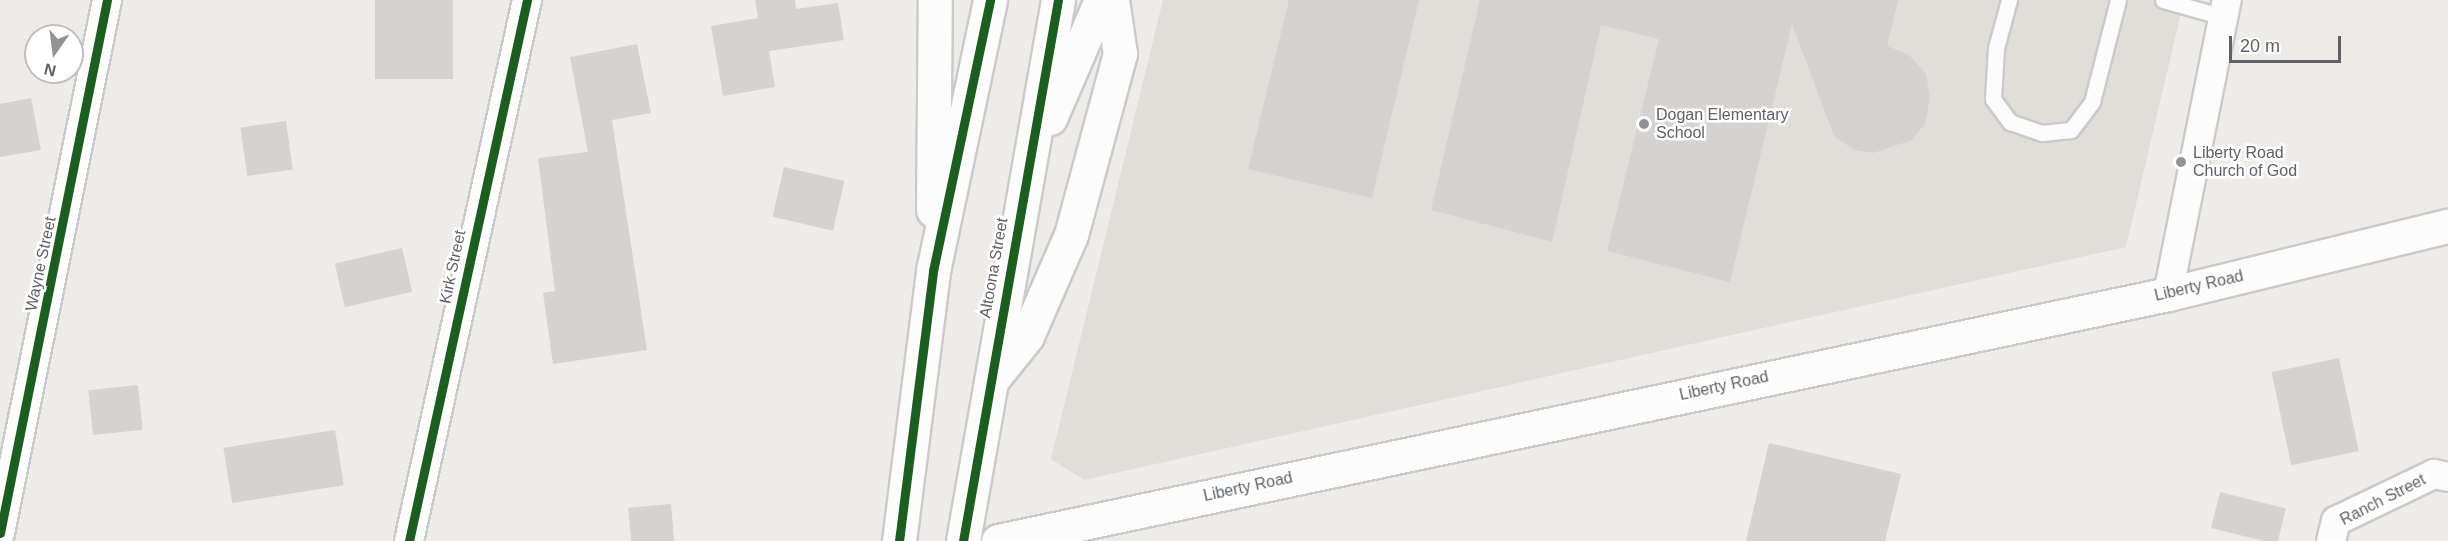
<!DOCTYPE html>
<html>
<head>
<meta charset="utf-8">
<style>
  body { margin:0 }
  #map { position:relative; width:2448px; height:541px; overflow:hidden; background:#edece8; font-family:Arial,sans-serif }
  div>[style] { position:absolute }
  .education>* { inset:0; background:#e0ded8 }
  .building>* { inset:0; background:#d4d3d1; transform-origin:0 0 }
  .roads { filter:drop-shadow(2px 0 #cacaca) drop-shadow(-2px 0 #cacaca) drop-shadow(0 2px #cacaca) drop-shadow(0 -2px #cacaca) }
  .service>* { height:15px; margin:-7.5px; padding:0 7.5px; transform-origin:7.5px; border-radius:7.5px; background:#fcfcfc }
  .minor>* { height:28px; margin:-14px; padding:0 14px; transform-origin:14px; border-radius:14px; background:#fcfcfc }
  .secondary>* { height:33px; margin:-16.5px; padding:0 16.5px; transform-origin:16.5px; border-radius:16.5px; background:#fcfcfc }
  .cycleway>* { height:9px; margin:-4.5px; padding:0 4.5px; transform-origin:4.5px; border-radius:4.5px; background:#1b5e20 }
  .dots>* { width:16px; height:16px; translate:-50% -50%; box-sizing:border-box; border:3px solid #fff; border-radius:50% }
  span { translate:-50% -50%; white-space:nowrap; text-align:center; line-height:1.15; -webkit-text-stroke:5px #fff; paint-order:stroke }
  .poi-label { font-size:16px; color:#5e6166 }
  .left { translate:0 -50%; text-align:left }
  .street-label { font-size:16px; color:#5e6166 }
  .north { position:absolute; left:24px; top:24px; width:60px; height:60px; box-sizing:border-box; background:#fff; border:2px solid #bfc0c2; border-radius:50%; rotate:194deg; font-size:16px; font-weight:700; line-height:24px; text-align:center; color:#5e6166 }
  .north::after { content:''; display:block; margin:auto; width:21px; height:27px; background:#909294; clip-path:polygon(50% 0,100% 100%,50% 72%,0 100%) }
  .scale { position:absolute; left:2229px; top:36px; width:112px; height:27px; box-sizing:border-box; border:3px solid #5e6166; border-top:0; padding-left:8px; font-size:18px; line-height:21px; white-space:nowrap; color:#5e6166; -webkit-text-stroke:4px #fff; paint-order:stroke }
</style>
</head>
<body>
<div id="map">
  <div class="education">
    <div style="clip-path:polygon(1163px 0,2184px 0,2126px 247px,1084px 480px,1051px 459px)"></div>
  </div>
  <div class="building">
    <div style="left:375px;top:0;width:78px;height:79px"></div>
    <div style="clip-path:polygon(755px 0,795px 0,796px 9px,838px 3px,844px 40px,769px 51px,775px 87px,723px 96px,711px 26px,758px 18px)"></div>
    <div style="clip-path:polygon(1289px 0,1419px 0,1372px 198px,1248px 169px)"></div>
    <div style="clip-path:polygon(1480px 0,1898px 0,1887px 46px,1909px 55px,1926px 74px,1930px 98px,1925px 124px,1912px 140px,1873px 153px,1854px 150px,1834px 136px,1792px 24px,1730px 282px,1607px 251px,1659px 39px,1601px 25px,1552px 242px,1431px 210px)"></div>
    <div style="clip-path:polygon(637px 44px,651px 113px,612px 120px,647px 350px,553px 364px,543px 293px,555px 291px,538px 158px,588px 152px,570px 57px)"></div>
    <div style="clip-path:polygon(31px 98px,41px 150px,0 157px,0 104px)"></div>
    <div style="left:286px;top:121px;width:49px;height:46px;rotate:82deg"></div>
    <div style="left:784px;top:167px;width:62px;height:51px;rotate:13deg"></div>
    <div style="left:402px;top:248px;width:45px;height:69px;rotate:77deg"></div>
    <div style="left:2339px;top:358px;width:95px;height:69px;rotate:78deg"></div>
    <div style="left:138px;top:385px;width:45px;height:50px;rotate:84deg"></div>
    <div style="left:335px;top:430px;width:56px;height:113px;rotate:81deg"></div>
    <div style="clip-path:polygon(1769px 443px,1901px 474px,1885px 541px,1746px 541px)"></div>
    <div style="left:2220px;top:492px;width:68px;height:37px;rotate:14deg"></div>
    <div style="left:671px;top:504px;width:37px;height:43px;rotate:85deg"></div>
  </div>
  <div class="roads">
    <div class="service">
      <div style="left:2009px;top:0;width:50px;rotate:105.2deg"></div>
      <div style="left:1996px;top:48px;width:51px;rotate:93.4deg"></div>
      <div style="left:1993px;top:99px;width:29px;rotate:54deg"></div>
      <div style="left:2010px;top:122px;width:34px;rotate:19deg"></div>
      <div style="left:2042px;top:133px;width:29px;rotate:-6deg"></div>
      <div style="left:2071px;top:130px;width:35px;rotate:-53deg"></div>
      <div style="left:2092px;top:102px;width:105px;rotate:-75.7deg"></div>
      <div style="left:2163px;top:0;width:63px;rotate:15.6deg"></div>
    </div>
    <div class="minor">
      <div style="left:2168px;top:294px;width:300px;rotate:-78.7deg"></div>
      <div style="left:0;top:533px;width:544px;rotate:-78.65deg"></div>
      <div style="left:409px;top:541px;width:554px;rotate:-77.7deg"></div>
      <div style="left:2331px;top:541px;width:21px;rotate:-76deg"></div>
      <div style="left:2336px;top:521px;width:109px;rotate:-25.6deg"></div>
      <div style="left:2434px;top:474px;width:14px;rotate:12deg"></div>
    </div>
    <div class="secondary">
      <div style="left:1050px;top:118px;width:129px;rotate:-66.6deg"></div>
      <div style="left:933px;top:210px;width:210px;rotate:-89.5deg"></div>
      <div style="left:991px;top:381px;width:58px;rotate:-51.3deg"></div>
      <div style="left:1027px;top:336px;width:110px;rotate:-66.5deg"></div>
      <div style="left:1071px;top:235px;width:188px;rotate:-74.9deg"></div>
      <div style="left:1120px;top:54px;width:55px;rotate:-98.4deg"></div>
      <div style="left:899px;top:541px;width:272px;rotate:-82.8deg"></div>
      <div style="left:933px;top:271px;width:277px;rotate:-78.1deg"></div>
      <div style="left:963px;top:541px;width:549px;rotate:-80.04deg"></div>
      <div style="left:998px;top:541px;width:1196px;rotate:-11.92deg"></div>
      <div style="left:2168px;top:294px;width:288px;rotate:-13.7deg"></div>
    </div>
  </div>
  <div class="cycleway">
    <div style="left:0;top:533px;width:544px;rotate:-78.65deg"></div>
    <div style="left:409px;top:541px;width:554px;rotate:-77.7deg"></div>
    <div style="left:899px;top:541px;width:272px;rotate:-82.8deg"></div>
    <div style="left:933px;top:271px;width:277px;rotate:-78.1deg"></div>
    <div style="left:963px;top:541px;width:549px;rotate:-80.04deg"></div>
  </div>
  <div class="dots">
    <div style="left:1644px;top:124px;background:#909294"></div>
    <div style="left:2181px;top:162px;background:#909294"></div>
  </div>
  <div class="poi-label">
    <span class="left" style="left:1656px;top:124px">Dogan Elementary<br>School</span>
    <span class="left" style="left:2193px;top:162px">Liberty Road<br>Church of God</span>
  </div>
  <div class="street-label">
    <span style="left:41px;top:264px;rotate:-78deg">Wayne Street</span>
    <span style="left:453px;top:267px;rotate:-78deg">Kirk Street</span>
    <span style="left:994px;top:268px;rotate:-80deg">Altoona Street</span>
    <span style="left:2199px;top:286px;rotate:-13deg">Liberty Road</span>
    <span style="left:1724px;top:386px;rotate:-12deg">Liberty Road</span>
    <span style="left:1248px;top:487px;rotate:-12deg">Liberty Road</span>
    <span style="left:2383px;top:500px;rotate:-27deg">Ranch Street</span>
  </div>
  <div class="north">N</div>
  <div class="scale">20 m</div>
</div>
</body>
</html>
